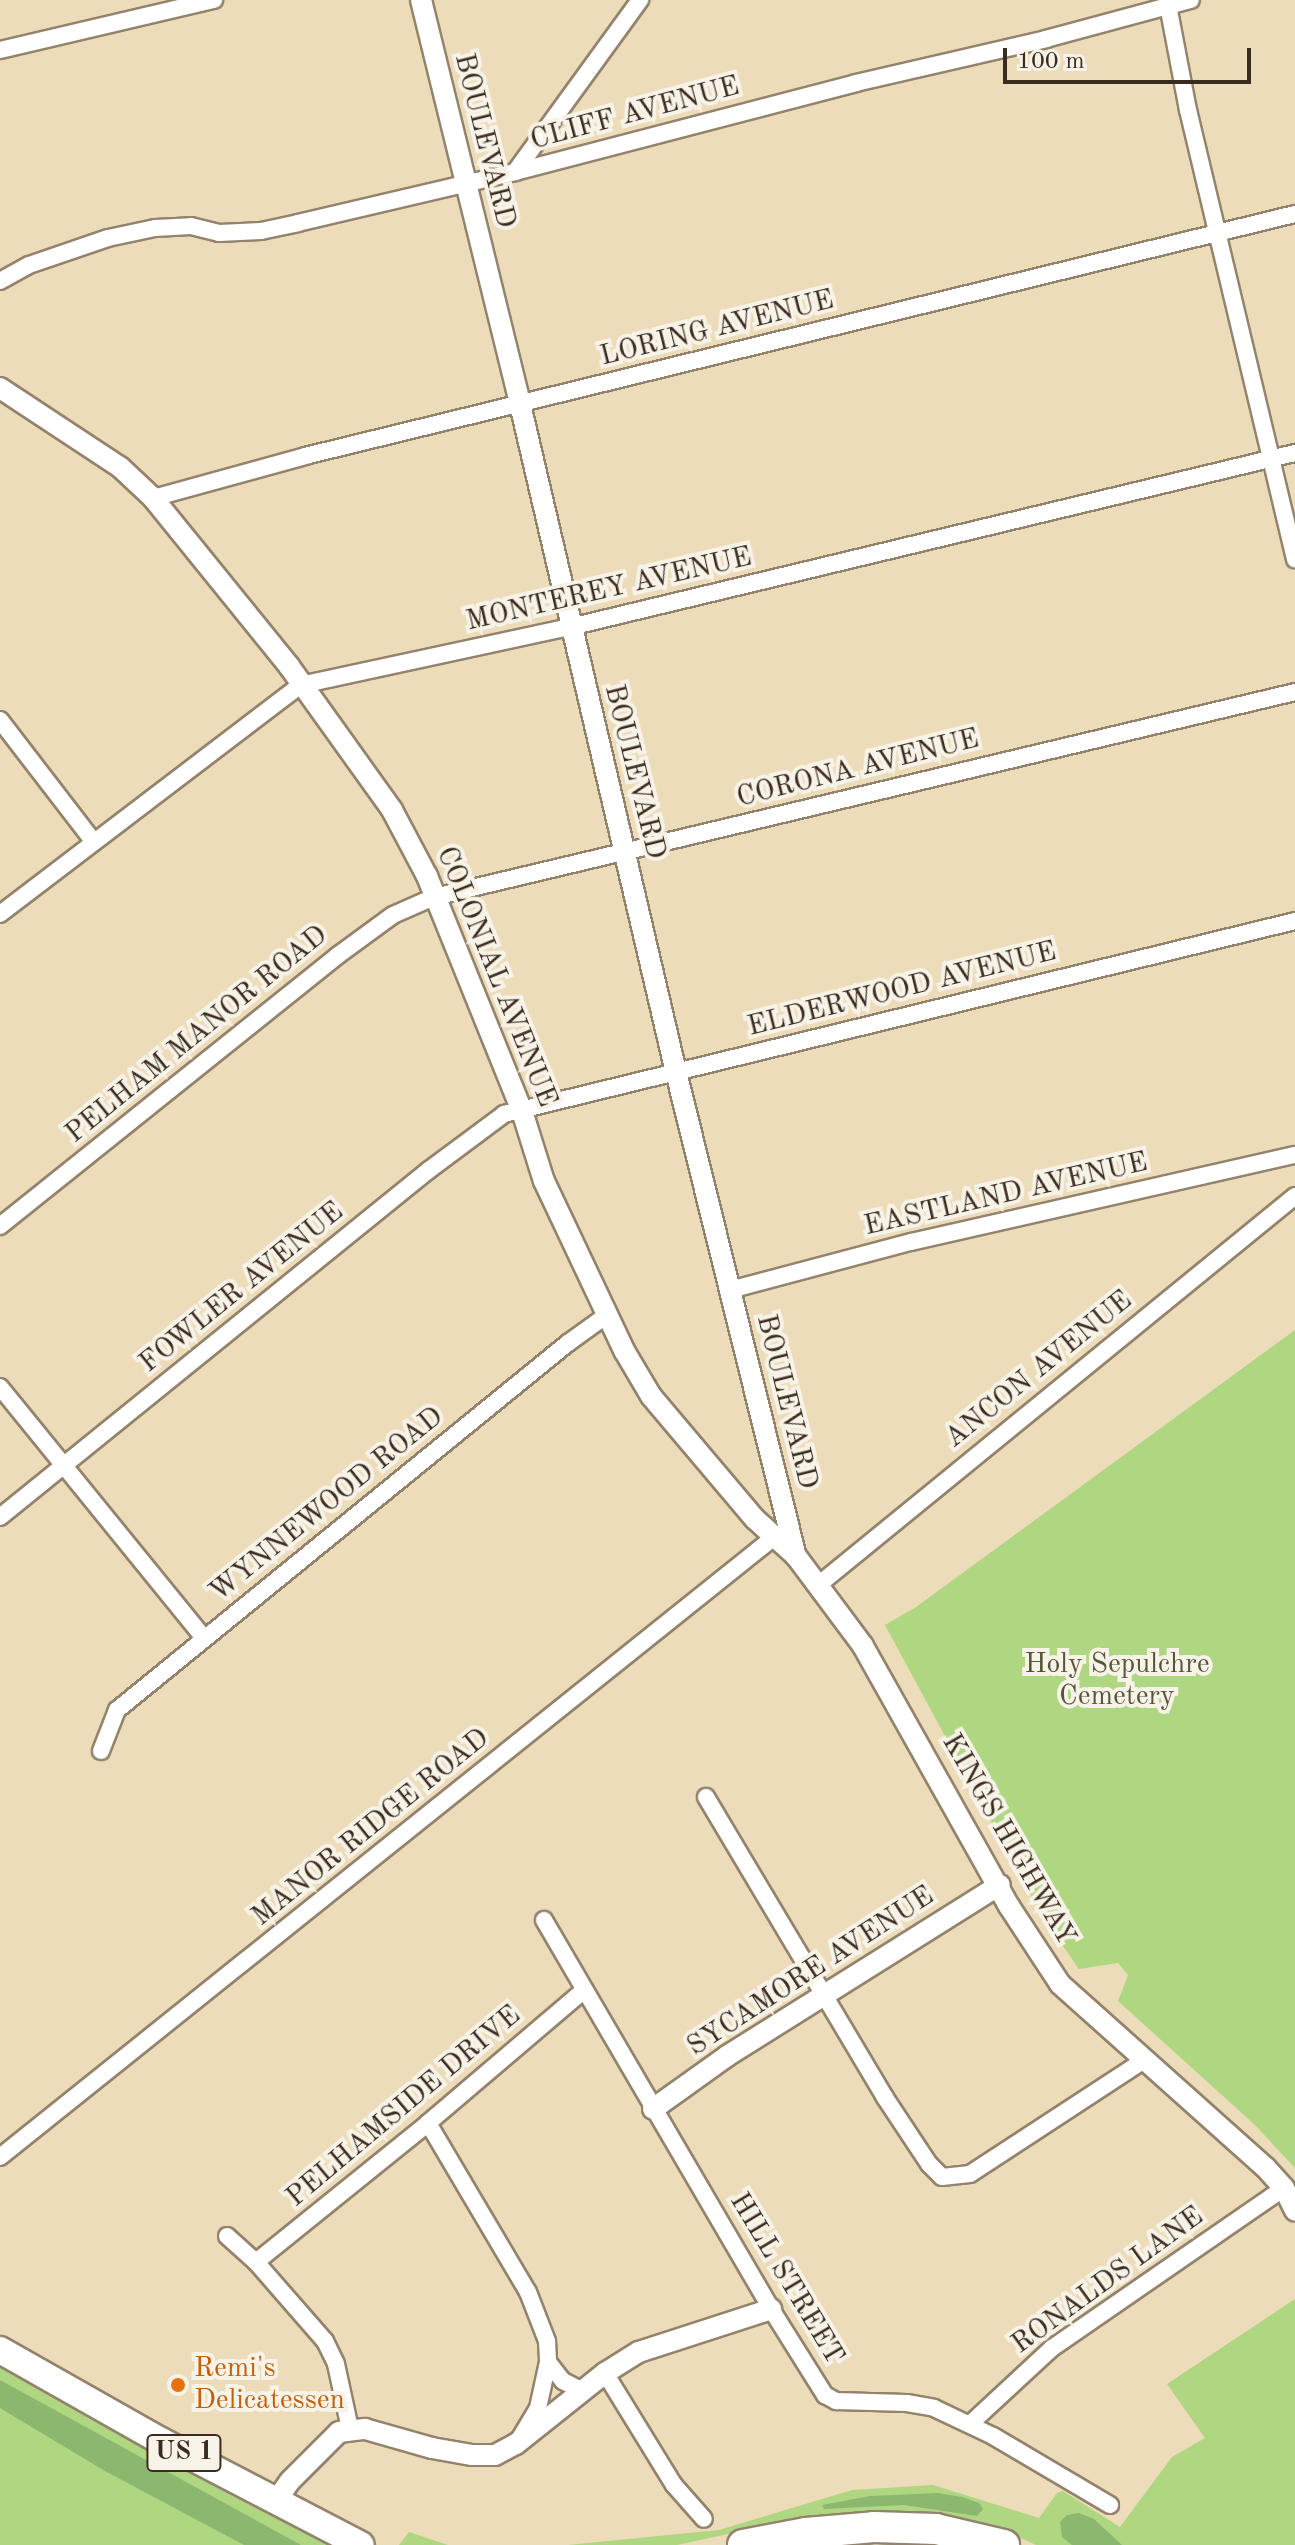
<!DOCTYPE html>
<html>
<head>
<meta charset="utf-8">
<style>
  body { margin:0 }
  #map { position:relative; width:1295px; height:2545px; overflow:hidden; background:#eddcb9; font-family:"Old Standard TT",serif }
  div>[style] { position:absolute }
  .green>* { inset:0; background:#afd681 }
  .forest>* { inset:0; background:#8bb76f }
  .roads { filter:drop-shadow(2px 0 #94836c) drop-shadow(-2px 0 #94836c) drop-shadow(0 2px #94836c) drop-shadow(0 -2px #94836c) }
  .minor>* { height:16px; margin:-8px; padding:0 8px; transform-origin:8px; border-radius:8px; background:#fff }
  .tertiary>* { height:20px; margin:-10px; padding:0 10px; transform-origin:10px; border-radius:10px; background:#fff }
  .primary>* { height:26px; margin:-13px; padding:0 13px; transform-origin:13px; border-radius:13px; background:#fff }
  .motorway>* { height:30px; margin:-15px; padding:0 15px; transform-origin:15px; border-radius:15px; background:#fff }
  .dots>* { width:22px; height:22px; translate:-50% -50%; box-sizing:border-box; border:4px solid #f7f3e8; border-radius:50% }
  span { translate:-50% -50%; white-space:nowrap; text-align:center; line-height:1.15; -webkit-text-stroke:8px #f7f3e8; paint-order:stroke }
  .shield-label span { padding:2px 6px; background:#f7f3e8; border:2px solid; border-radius:6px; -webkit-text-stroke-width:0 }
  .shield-label { font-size:26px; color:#3b2a1e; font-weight:700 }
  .street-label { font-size:28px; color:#3b2a1e }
  .park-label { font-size:28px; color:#585537 }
  .food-label { font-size:28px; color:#c56008 }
  .left { translate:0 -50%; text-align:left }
  .scale { position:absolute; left:1003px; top:48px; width:248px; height:36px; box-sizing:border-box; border:4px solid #3b2a1e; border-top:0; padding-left:10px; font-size:24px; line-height:28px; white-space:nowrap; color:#3b2a1e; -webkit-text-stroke:6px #f7f3e8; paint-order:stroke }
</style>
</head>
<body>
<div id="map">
  <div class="green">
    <div style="clip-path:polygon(1295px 1330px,1295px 2168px,1255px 2125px,1118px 2001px,1128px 1975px,1118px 1963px,1079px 1969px,1041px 1914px,885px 1625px,916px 1607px)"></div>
    <div style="clip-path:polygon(1295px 2299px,1295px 2545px,1036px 2545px,991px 2524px,910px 2515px,765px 2526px,677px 2545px,568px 2545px,719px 2530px,852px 2490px,933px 2485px,1039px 2518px,1057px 2493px,1063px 2491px,1120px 2527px,1172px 2457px,1205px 2438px,1167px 2384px)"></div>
    <div style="clip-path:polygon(0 2354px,330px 2540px,327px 2545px,0 2545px)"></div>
    <div style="clip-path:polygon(409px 2532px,448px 2545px,399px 2545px)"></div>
  </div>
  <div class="forest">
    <div style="clip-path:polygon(0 2380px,301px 2545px,244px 2545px,105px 2471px,0 2408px)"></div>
    <div style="clip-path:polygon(938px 2493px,962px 2497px,979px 2503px,983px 2509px,977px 2516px,904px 2505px,824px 2509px,822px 2505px,870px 2496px)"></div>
    <div style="clip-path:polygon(1079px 2513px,1094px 2519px,1122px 2545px,1072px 2545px,1062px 2537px,1060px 2522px,1067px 2515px)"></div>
  </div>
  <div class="roads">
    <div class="minor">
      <div style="left:1167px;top:0;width:112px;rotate:79.2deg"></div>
      <div style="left:1188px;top:110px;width:462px;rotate:76.6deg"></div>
      <div style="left:0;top:50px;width:220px;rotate:-13.2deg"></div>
      <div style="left:515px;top:172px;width:213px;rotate:-54deg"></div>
      <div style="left:0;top:281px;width:33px;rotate:-29deg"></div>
      <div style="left:29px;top:265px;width:83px;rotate:-18.9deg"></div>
      <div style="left:108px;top:238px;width:48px;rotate:-12deg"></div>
      <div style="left:155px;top:228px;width:36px;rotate:-3deg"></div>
      <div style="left:191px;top:226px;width:29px;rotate:14deg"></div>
      <div style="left:219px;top:233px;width:42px;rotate:-2.7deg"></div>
      <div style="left:261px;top:231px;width:38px;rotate:-12deg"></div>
      <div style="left:298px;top:223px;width:223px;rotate:-13.2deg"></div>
      <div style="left:515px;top:172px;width:352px;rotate:-14.6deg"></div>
      <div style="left:856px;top:83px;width:195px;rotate:-13deg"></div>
      <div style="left:1046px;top:39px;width:150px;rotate:-15.1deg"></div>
      <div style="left:153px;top:498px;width:158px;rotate:-15.4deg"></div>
      <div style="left:305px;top:456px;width:1019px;rotate:-13.74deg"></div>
      <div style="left:0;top:720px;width:154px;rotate:52.4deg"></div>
      <div style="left:0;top:914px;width:378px;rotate:-37.3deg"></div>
      <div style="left:301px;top:685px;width:275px;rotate:-12.2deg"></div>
      <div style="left:570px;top:627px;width:746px;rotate:-13.5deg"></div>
      <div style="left:0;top:1226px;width:432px;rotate:-38.7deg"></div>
      <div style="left:337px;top:956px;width:69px;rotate:-36.2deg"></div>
      <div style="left:393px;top:915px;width:45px;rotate:-23.7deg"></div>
      <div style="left:434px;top:897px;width:885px;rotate:-13.39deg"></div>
      <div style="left:730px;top:1290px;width:187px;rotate:-14.9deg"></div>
      <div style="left:911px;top:1242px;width:394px;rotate:-12.8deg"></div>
      <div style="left:0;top:1387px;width:323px;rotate:50.9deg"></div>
      <div style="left:0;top:1517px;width:552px;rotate:-38.97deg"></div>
      <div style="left:429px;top:1170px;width:94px;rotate:-36.7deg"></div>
      <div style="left:504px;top:1114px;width:814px;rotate:-13.71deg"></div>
      <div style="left:817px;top:1586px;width:617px;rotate:-39.21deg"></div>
      <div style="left:101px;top:1751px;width:44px;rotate:-68.7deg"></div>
      <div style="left:117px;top:1710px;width:581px;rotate:-39.14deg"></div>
      <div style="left:568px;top:1343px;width:48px;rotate:-35.7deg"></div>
      <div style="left:706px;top:1797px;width:348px;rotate:59.2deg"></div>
      <div style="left:884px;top:2096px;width:82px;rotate:56.5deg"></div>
      <div style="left:929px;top:2164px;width:18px;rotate:45deg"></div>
      <div style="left:942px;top:2177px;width:28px;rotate:-6deg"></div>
      <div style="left:970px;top:2174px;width:208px;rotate:-33.2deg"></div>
      <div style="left:544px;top:1920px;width:450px;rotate:59.7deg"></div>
      <div style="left:771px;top:2309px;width:102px;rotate:57.9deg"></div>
      <div style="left:825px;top:2395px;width:13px;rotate:29deg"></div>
      <div style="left:836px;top:2401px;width:71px;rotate:1.6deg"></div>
      <div style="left:907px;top:2403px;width:27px;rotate:10deg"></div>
      <div style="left:934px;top:2408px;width:65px;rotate:25.4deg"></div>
      <div style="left:993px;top:2436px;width:136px;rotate:30.5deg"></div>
      <div style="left:428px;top:2123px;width:196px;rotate:59.4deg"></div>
      <div style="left:528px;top:2292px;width:53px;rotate:68.8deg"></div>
      <div style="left:547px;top:2341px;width:21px;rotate:87deg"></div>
      <div style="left:548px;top:2362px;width:47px;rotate:102.3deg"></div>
      <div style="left:538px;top:2408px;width:33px;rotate:121deg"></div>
      <div style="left:0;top:2157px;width:990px;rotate:-38.69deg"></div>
      <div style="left:227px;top:2236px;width:39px;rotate:42deg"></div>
      <div style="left:256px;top:2262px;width:105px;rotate:48.9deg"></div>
      <div style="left:325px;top:2341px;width:25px;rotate:64deg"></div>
      <div style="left:336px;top:2364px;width:66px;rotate:77.8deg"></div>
      <div style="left:256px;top:2262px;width:221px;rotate:-38.9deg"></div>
      <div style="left:428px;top:2123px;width:205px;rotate:-40.4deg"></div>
      <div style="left:548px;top:2362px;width:24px;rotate:52deg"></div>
      <div style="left:563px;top:2381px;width:22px;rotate:27deg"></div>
      <div style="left:605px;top:2373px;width:132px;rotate:58.4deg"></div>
      <div style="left:674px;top:2485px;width:45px;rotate:48.6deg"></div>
      <div style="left:970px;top:2424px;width:112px;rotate:-42.8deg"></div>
      <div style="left:1052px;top:2348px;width:282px;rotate:-34.6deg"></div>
    </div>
    <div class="tertiary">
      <div style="left:421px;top:0;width:416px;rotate:76.2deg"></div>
      <div style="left:520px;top:404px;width:686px;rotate:76.86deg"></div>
      <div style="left:676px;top:1072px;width:499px;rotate:76.1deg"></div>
      <div style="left:0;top:388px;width:144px;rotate:33.4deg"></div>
      <div style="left:120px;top:467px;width:45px;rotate:43.2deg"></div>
      <div style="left:153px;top:498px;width:216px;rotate:51deg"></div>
      <div style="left:289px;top:666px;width:177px;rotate:54.4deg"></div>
      <div style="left:392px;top:810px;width:75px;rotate:62.1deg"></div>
      <div style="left:427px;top:876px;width:253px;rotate:68deg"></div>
      <div style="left:522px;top:1111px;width:73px;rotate:72.6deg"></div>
      <div style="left:544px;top:1181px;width:189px;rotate:64.7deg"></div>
      <div style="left:625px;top:1352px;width:51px;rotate:59.4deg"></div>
      <div style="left:651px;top:1396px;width:161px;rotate:49.8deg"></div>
      <div style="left:755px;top:1519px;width:55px;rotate:42.1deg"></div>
      <div style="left:796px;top:1556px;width:112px;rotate:53.3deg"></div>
      <div style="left:863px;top:1646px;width:298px;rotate:60.7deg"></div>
      <div style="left:1009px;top:1906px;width:93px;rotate:56.8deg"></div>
      <div style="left:1060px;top:1984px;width:275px;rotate:41.8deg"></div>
      <div style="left:1265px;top:2167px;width:28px;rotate:48deg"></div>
      <div style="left:1284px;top:2188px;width:25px;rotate:64deg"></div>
      <div style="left:653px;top:2109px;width:91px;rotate:-35.6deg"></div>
      <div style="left:727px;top:2056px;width:322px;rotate:-32.1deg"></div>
      <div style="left:276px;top:2501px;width:24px;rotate:-55deg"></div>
      <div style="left:290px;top:2481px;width:69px;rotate:-45deg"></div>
      <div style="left:339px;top:2432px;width:26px;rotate:-7deg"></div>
      <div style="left:365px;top:2429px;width:70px;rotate:15.8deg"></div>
      <div style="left:432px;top:2448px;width:41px;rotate:9.9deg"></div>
      <div style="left:472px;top:2455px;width:23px"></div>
      <div style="left:495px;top:2455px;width:24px;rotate:-28deg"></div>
      <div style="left:516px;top:2444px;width:114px;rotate:-38.6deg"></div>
      <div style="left:605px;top:2373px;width:40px;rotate:-32deg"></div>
      <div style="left:639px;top:2352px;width:139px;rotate:-18deg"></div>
    </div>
    <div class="primary">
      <div style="left:0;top:2350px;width:185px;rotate:29.5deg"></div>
      <div style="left:161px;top:2441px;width:225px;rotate:27.5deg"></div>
    </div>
    <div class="motorway">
      <div style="left:743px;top:2545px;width:64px;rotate:-10.8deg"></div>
      <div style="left:806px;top:2533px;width:68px;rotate:-5deg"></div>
      <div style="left:874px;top:2527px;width:62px;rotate:1.8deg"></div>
      <div style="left:936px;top:2529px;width:70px;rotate:13.2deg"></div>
    </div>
  </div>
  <div class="dots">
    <div style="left:178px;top:2385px;background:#e8710a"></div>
  </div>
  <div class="shield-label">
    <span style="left:184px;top:2453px">US 1</span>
  </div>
  <div class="street-label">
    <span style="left:635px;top:114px;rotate:-15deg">CLIFF AVENUE</span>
    <span style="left:484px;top:141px;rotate:76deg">BOULEVARD</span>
    <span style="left:717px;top:329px;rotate:-14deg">LORING AVENUE</span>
    <span style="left:609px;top:590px;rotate:-13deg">MONTEREY AVENUE</span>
    <span style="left:858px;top:769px;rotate:-14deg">CORONA AVENUE</span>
    <span style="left:634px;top:772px;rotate:76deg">BOULEVARD</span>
    <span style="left:496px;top:977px;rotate:68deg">COLONIAL AVENUE</span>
    <span style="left:902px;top:990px;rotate:-14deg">ELDERWOOD AVENUE</span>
    <span style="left:197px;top:1035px;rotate:-39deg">PELHAM MANOR ROAD</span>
    <span style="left:1006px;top:1195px;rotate:-13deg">EASTLAND AVENUE</span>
    <span style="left:242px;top:1288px;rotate:-39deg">FOWLER AVENUE</span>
    <span style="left:1039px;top:1370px;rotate:-39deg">ANCON AVENUE</span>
    <span style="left:786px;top:1402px;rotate:76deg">BOULEVARD</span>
    <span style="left:327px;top:1505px;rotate:-39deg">WYNNEWOOD ROAD</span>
    <span style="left:371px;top:1828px;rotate:-39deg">MANOR RIDGE ROAD</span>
    <span style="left:1008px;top:1840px;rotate:60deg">KINGS HIGHWAY</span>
    <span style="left:811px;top:1972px;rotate:-33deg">SYCAMORE AVENUE</span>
    <span style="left:404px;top:2107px;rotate:-40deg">PELHAMSIDE DRIVE</span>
    <span style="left:786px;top:2279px;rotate:59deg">HILL STREET</span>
    <span style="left:1108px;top:2281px;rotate:-36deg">RONALDS LANE</span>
  </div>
  <div class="park-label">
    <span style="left:1117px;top:1681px">Holy Sepulchre<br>Cemetery</span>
  </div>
  <div class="food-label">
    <span class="left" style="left:194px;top:2385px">Remi's<br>Delicatessen</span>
  </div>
  <div class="scale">100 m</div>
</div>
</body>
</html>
